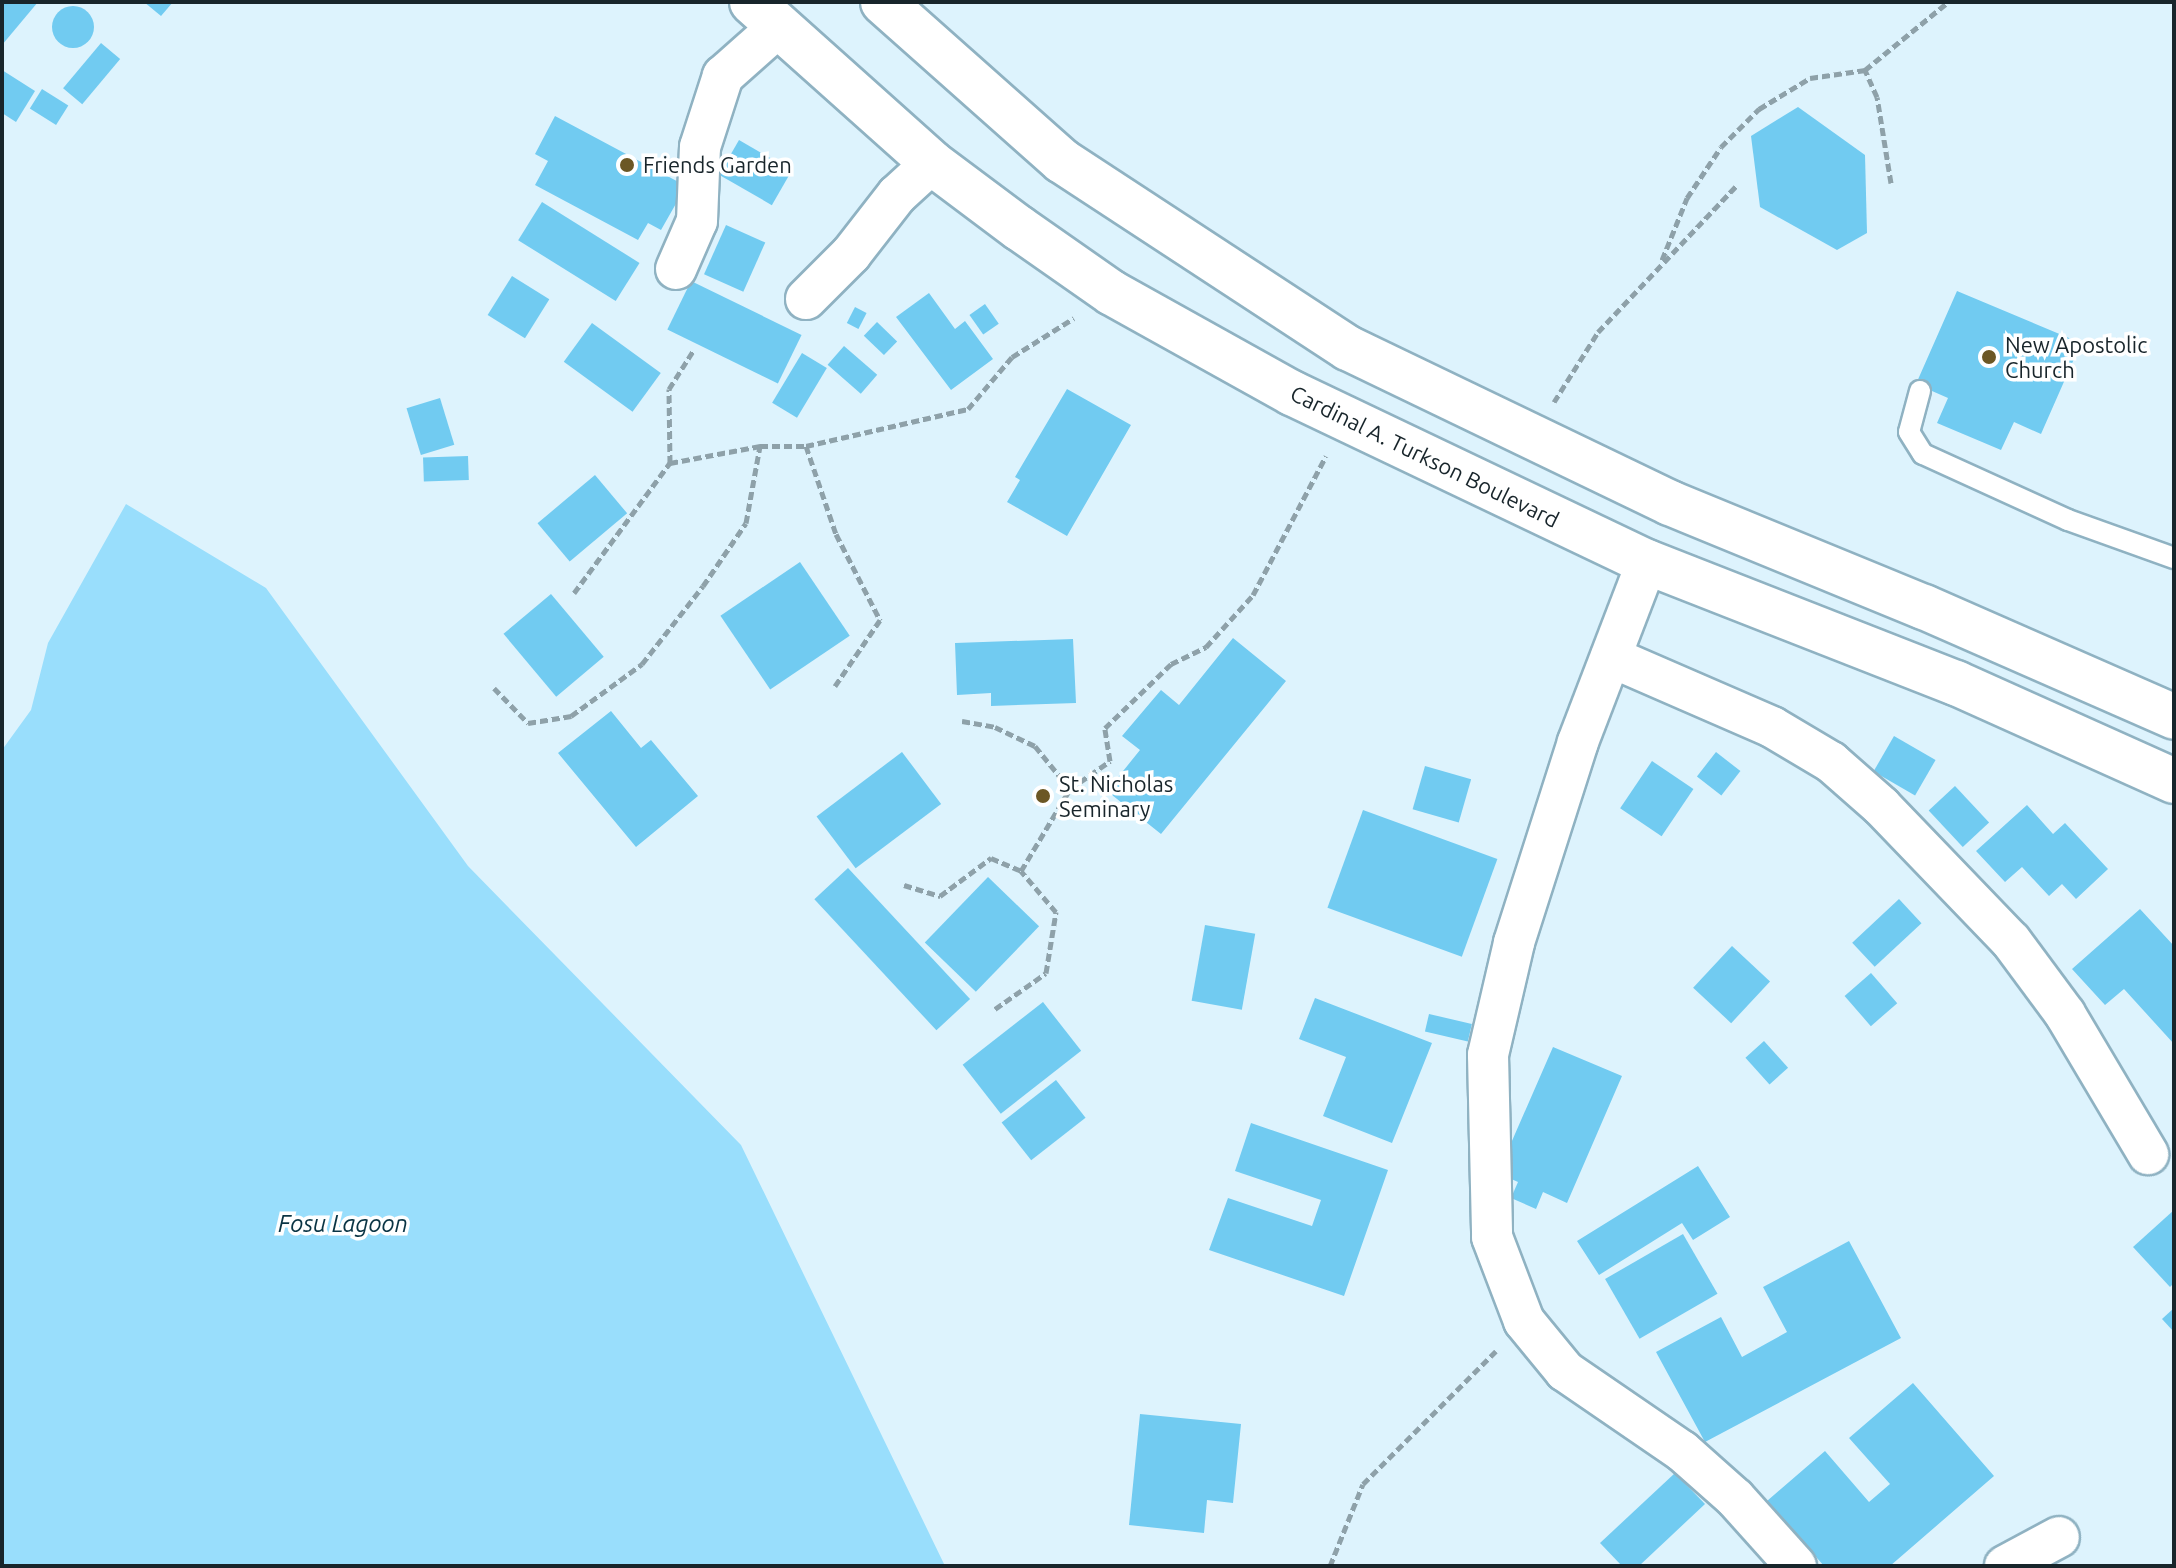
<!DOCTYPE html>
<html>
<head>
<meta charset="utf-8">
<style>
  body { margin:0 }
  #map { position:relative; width:2176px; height:1568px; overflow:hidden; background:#ddf3fd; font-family:Ubuntu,sans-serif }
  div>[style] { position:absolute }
  .water>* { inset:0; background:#99defc }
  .building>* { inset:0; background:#71cbf1; transform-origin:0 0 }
  .round { border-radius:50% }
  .path>* { height:5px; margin-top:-2.5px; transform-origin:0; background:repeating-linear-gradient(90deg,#8ea1a9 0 8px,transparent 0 12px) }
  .roads { filter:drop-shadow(2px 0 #8fb2c2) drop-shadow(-2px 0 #8fb2c2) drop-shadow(0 2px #8fb2c2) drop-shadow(0 -2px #8fb2c2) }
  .service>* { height:20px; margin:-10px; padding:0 10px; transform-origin:10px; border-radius:10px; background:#fff }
  .minor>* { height:40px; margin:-20px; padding:0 20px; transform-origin:20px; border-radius:20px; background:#fff }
  .tertiary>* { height:44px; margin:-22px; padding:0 22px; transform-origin:22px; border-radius:22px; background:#fff }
  .dots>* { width:22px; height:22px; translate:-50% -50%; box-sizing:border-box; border:4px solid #fff; border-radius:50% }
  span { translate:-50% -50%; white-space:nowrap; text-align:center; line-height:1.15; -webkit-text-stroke:7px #fff; paint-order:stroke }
  .poi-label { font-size:22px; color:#18252b }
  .left { translate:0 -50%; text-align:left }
  .street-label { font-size:22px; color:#18252b }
  .water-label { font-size:24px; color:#0a3444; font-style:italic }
  .frame { position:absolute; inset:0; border:4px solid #18252b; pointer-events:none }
</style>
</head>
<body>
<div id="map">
  <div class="water">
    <div style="clip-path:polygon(126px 504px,266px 588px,468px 866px,741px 1145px,945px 1566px,2px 1566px,2px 750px,31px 710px,48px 643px)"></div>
  </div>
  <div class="building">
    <div style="clip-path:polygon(2px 2px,38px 2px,2px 45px)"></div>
    <div style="clip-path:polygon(144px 2px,173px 2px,161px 16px)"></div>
    <div class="round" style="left:52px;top:6px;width:42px;height:42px"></div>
    <div style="left:101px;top:43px;width:25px;height:59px;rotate:40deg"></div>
    <div style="clip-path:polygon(2px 70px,35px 91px,16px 122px,2px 113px)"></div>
    <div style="left:42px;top:89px;width:31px;height:23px;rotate:32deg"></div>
    <div style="clip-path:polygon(1798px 107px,1865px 155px,1867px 233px,1837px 250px,1760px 207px,1751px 136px)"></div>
    <div style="clip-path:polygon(555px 116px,686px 186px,661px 230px,648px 223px,638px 240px,535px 185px,548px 161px,535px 154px)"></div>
    <div style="left:739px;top:140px;width:61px;height:40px;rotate:30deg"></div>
    <div style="left:542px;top:202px;width:115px;height:45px;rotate:32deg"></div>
    <div style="left:726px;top:225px;width:43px;height:54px;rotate:24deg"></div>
    <div style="left:512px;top:276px;width:44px;height:46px;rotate:32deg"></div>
    <div style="left:691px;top:281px;width:123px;height:54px;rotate:26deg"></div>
    <div style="clip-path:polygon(1957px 291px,2081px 343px,2041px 434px,2014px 422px,2001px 450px,1937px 423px,1948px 398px,1916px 384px)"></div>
    <div style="clip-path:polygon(929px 293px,955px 329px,965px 321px,993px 359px,951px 390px,896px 317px)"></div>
    <div style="left:985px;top:304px;width:24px;height:19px;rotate:55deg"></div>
    <div style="left:855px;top:307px;width:13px;height:18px;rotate:27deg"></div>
    <div style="left:877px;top:322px;width:28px;height:19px;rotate:44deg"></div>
    <div style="left:592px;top:323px;width:85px;height:48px;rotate:36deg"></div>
    <div style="left:844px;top:346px;width:44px;height:25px;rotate:41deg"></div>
    <div style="left:802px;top:353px;width:29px;height:58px;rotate:31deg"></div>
    <div style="clip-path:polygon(1067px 389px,1131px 425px,1067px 536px,1007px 502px,1020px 480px,1015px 477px)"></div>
    <div style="left:440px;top:398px;width:49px;height:35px;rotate:73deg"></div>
    <div style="left:468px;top:456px;width:24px;height:45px;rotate:88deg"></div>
    <div style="left:595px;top:475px;width:50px;height:75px;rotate:50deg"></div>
    <div style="left:800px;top:562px;width:89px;height:96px;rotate:56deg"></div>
    <div style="left:551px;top:594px;width:82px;height:62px;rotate:50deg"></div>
    <div style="clip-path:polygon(1233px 638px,1286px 681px,1161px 834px,1107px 791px,1140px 750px,1122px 736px,1161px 690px,1179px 705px)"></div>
    <div style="clip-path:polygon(1073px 639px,1076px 703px,991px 706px,991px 693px,957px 695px,955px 643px)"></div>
    <div style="clip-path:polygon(611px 711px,641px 748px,651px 740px,698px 796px,636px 847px,558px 753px)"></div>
    <div style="left:1894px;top:736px;width:48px;height:41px;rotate:30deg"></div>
    <div style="left:902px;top:752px;width:65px;height:107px;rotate:53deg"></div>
    <div style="left:1716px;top:752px;width:31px;height:31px;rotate:38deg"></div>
    <div style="left:1652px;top:761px;width:50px;height:57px;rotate:34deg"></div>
    <div style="left:1425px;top:766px;width:48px;height:45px;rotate:16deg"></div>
    <div style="left:1955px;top:786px;width:50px;height:36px;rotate:47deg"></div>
    <div style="clip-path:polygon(2027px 805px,2053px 834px,2065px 823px,2108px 869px,2076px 899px,2062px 884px,2049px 896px,2022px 867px,2005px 882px,1976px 851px)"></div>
    <div style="left:1363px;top:810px;width:143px;height:104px;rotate:20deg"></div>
    <div style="left:848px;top:868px;width:179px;height:46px;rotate:47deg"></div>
    <div style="left:988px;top:877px;width:71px;height:91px;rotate:44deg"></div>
    <div style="left:1899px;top:899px;width:33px;height:64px;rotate:47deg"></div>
    <div style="clip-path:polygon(2140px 909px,2174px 946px,2174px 1044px,2124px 989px,2105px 1005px,2072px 969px)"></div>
    <div style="left:1205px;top:925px;width:51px;height:77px;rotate:10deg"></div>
    <div style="left:1732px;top:946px;width:52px;height:57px;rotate:43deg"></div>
    <div style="left:1871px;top:973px;width:40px;height:35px;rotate:49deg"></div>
    <div style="clip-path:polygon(1315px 998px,1432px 1043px,1392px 1143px,1323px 1116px,1346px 1057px,1299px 1039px)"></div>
    <div style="left:1043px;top:1002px;width:62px;height:102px;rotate:52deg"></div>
    <div style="left:1429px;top:1014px;width:44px;height:18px;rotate:13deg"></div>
    <div style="left:1764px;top:1041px;width:36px;height:25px;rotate:48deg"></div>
    <div style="clip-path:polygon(1553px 1047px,1622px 1076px,1567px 1203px,1543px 1192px,1536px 1209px,1511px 1198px,1518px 1182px,1498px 1173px)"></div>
    <div style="left:1056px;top:1080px;width:48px;height:69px;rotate:52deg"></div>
    <div style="clip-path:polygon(1251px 1123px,1388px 1170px,1344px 1296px,1209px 1250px,1228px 1198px,1312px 1226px,1321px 1200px,1235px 1171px)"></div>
    <div style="clip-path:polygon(1698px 1166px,1730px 1217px,1693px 1240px,1682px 1223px,1599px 1275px,1577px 1241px)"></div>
    <div style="clip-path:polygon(2174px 1210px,2174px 1283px,2170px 1287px,2133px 1247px)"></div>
    <div style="left:1683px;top:1234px;width:69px;height:90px;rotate:60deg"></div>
    <div style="clip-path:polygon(1849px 1241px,1901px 1338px,1705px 1442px,1656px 1352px,1721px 1317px,1742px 1357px,1787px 1332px,1763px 1287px)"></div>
    <div style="clip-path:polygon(2174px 1308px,2174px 1332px,2162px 1319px)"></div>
    <div style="clip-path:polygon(1913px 1383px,1994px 1476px,1890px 1566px,1824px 1566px,1767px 1501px,1825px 1451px,1869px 1502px,1890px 1484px,1849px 1438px)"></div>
    <div style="clip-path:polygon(1140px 1414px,1241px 1424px,1233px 1503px,1207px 1500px,1204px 1533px,1129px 1525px)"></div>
    <div style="clip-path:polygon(1675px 1473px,1705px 1504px,1639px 1566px,1622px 1566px,1600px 1543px)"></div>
  </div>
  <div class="path">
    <div style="left:1891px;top:183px;width:87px;rotate:-99.2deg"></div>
    <div style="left:1877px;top:97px;width:30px;rotate:-114deg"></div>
    <div style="left:1865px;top:70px;width:107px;rotate:-39.3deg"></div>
    <div style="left:1662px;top:260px;width:67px;rotate:-68deg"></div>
    <div style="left:1687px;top:198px;width:61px;rotate:-56.3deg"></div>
    <div style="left:1721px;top:147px;width:54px;rotate:-45deg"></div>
    <div style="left:1759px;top:109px;width:60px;rotate:-31.3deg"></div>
    <div style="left:1810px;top:78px;width:56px;rotate:-8.3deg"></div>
    <div style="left:1554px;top:402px;width:83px;rotate:-57.8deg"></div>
    <div style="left:1598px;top:332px;width:202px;rotate:-46.6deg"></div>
    <div style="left:806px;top:446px;width:93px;rotate:71.2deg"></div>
    <div style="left:836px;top:534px;width:97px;rotate:62.9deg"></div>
    <div style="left:880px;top:620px;width:80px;rotate:124.3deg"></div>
    <div style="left:670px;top:463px;width:92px;rotate:-10.7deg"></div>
    <div style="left:574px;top:593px;width:162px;rotate:-53.6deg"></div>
    <div style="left:670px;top:463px;width:74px;rotate:-90.8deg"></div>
    <div style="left:669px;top:389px;width:45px;rotate:-57.7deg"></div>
    <div style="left:494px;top:688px;width:49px;rotate:45.8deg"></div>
    <div style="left:528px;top:723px;width:44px;rotate:-9.2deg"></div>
    <div style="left:571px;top:716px;width:88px;rotate:-36.2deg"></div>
    <div style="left:642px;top:664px;width:99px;rotate:-52deg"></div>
    <div style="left:703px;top:586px;width:76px;rotate:-55.7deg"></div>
    <div style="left:746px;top:523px;width:78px;rotate:-79.7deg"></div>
    <div style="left:760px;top:446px;width:46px"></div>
    <div style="left:806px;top:446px;width:166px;rotate:-12.9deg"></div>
    <div style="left:968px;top:409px;width:68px;rotate:-49.8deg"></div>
    <div style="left:1012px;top:357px;width:73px;rotate:-32.2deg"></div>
    <div style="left:962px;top:721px;width:34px;rotate:10deg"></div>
    <div style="left:995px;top:727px;width:44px;rotate:25.4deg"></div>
    <div style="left:1035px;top:746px;width:55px;rotate:50.9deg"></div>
    <div style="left:904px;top:885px;width:38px;rotate:17deg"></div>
    <div style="left:940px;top:896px;width:64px;rotate:-36.7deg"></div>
    <div style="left:991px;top:858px;width:33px;rotate:23deg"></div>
    <div style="left:1021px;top:871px;width:96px;rotate:-59.1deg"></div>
    <div style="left:1070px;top:789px;width:49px;rotate:-35deg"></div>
    <div style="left:1110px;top:761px;width:33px;rotate:-99deg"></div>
    <div style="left:1105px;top:728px;width:92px;rotate:-44.1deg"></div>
    <div style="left:1171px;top:664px;width:39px;rotate:-26deg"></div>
    <div style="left:1206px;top:647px;width:70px;rotate:-47.9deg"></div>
    <div style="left:1253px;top:595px;width:157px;rotate:-62.3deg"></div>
    <div style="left:995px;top:1009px;width:62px;rotate:-35.2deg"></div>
    <div style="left:1046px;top:973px;width:62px;rotate:-80.7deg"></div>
    <div style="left:1056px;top:912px;width:54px;rotate:-130.5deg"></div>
    <div style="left:1330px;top:1566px;width:88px;rotate:-68.1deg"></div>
    <div style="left:1363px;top:1484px;width:188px;rotate:-45deg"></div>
  </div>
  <div class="roads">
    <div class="service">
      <div style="left:1920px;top:391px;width:42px;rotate:105deg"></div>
      <div style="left:1909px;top:432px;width:26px;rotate:58deg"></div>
      <div style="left:1923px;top:454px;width:159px;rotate:24.5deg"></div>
      <div style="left:2068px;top:520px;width:113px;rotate:19.7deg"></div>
    </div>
    <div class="minor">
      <div style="left:676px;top:269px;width:52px;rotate:-66.4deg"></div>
      <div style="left:697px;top:221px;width:74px;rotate:-87.7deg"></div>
      <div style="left:700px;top:147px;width:75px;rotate:-72.1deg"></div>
      <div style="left:723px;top:76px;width:72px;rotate:-41.6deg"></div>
      <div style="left:806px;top:299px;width:64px;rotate:-45deg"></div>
      <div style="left:851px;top:254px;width:75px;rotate:-52.1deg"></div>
      <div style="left:897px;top:195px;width:47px;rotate:-42.4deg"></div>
      <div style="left:1647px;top:562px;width:193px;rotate:111deg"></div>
      <div style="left:1578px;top:742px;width:211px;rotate:107.7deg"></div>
      <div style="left:1514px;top:943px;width:115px;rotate:103.1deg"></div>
      <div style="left:1488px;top:1055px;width:182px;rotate:88.7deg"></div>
      <div style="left:1492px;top:1237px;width:90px;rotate:69.1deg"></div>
      <div style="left:1524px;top:1321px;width:65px;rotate:50.6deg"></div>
      <div style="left:1565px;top:1371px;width:142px;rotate:34.4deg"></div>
      <div style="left:1682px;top:1451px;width:71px;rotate:41.6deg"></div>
      <div style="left:1735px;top:1498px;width:91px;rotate:48.1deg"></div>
      <div style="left:1611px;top:657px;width:176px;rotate:23.5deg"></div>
      <div style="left:1772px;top:727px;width:69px;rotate:30.7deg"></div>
      <div style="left:1831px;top:762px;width:67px;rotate:41.3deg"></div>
      <div style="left:1881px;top:806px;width:187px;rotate:46.1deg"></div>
      <div style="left:2011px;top:941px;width:91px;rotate:53.5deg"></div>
      <div style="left:2065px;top:1014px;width:163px;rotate:59.3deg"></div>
      <div style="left:2005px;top:1566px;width:61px;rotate:-28.2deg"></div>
    </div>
    <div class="tertiary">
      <div style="left:752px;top:2px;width:241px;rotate:41.8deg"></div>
      <div style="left:932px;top:163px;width:109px;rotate:36.8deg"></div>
      <div style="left:1019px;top:228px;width:113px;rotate:35deg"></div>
      <div style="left:1112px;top:293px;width:206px;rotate:29.1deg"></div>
      <div style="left:1292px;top:393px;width:393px;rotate:25.5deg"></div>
      <div style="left:1647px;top:562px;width:332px;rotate:21.4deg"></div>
      <div style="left:1956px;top:683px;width:239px;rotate:24.2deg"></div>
      <div style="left:883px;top:2px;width:239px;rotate:41.6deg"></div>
      <div style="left:1062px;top:161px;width:342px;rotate:33.2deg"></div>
      <div style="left:1348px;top:348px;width:357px;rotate:25.7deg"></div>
      <div style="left:1670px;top:503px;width:274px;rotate:22.3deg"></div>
      <div style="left:1924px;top:607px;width:273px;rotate:23.7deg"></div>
    </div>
  </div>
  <div class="dots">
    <div style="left:627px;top:165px;background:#6b5725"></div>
    <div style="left:1989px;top:357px;background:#6b5725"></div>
    <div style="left:1043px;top:796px;background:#6b5725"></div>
  </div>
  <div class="poi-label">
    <span class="left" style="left:643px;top:165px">Friends Garden</span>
    <span class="left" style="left:2005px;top:357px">New Apostolic<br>Church</span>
    <span class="left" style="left:1059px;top:796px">St. Nicholas<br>Seminary</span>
  </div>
  <div class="street-label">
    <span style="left:1425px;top:456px;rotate:26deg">Cardinal A. Turkson Boulevard</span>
  </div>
  <div class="water-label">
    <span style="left:343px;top:1224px">Fosu Lagoon</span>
  </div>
  <div class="frame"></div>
</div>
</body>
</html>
